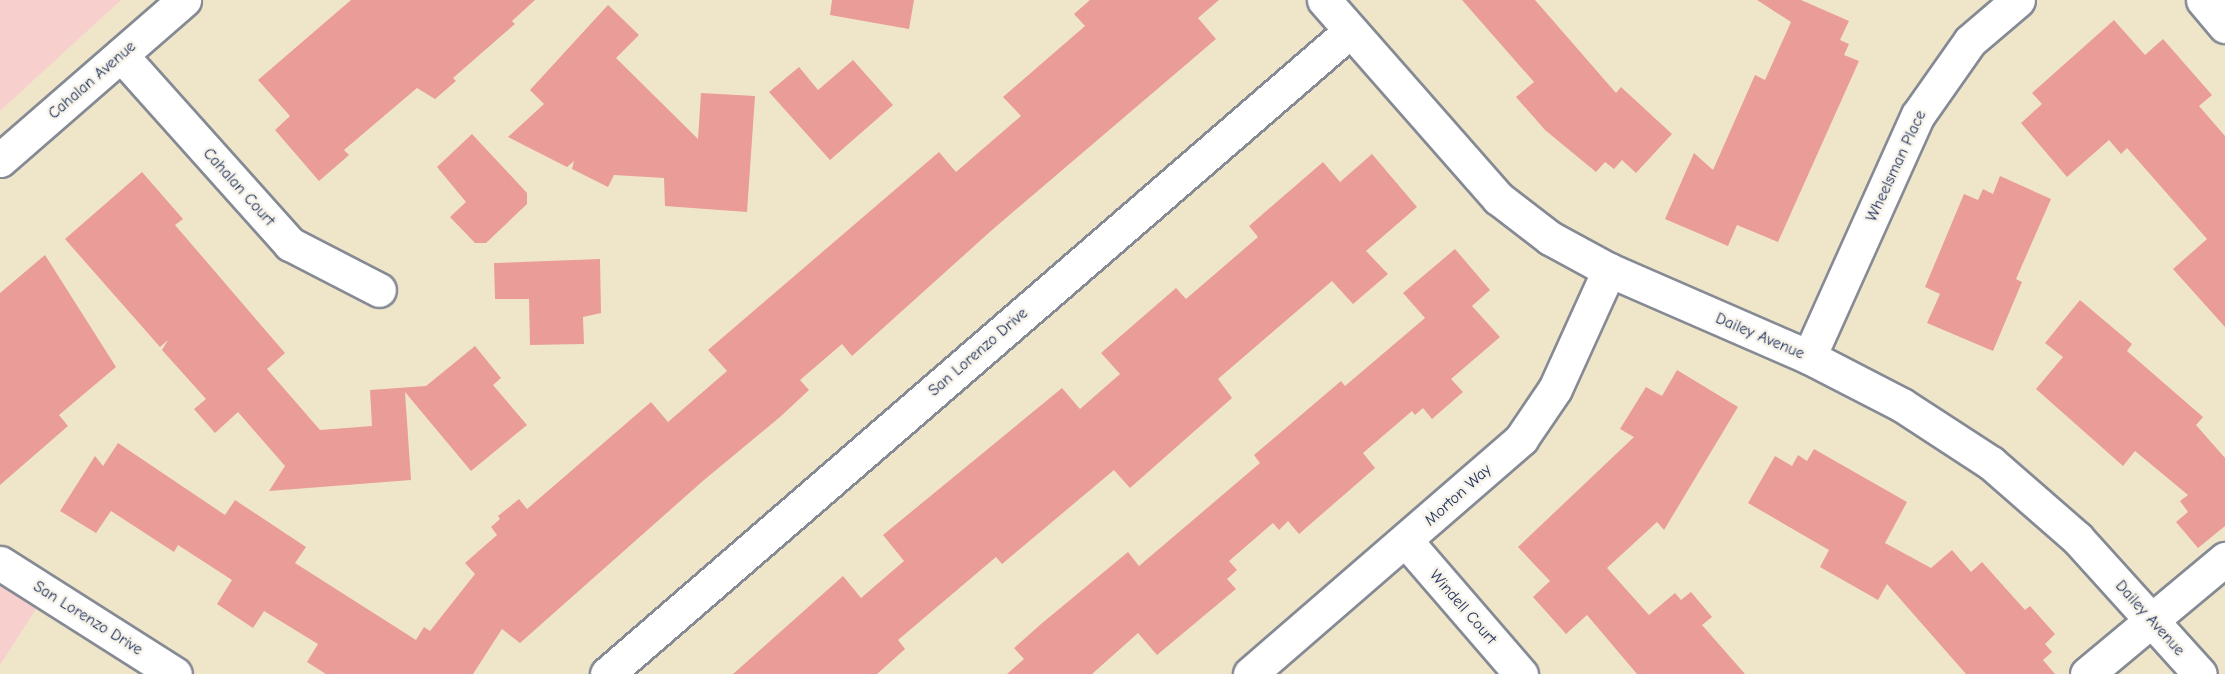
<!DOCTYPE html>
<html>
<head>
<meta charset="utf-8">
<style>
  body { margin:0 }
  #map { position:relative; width:2225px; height:674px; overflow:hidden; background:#efe6ca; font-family:"Comic Neue",sans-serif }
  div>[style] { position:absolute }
  .built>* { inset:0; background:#f7d0cd }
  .building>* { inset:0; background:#ea9c99 }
  .roads { filter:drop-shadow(2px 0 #858a94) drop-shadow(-2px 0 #858a94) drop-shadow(0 2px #858a94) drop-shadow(0 -2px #858a94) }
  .minor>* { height:33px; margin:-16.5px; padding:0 16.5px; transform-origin:16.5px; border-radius:16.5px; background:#fff }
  span { translate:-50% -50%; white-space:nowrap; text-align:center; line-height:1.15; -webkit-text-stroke:5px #f7f3e8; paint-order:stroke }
  .street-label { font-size:16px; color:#1b2f5e }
</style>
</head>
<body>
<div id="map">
  <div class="built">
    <div style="clip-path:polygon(0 0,121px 0,0 111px)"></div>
    <div style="clip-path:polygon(0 558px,49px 589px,0 665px)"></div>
  </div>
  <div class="building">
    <div style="clip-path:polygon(351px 0,535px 0,512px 21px,515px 24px,453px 78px,456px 81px,435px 99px,417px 88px,344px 150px,349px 155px,319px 181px,275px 130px,290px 116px,258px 80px)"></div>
    <div style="clip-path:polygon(832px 0,914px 0,909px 29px,830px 15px)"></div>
    <div style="clip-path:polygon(1090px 0,1219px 0,1198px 18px,1216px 39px,992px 230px,852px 356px,842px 344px,800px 380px,809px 390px,780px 417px,704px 480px,520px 643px,502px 629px,473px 674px,326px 674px,307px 662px,318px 644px,264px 611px,253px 628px,217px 604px,232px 580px,178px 545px,174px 552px,111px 511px,96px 533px,60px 511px,95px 456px,103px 466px,118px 443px,225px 515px,235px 500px,306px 547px,295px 563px,416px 640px,424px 627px,430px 631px,475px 574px,465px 563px,497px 535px,491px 527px,500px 519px,498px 516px,519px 499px,527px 509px,651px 402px,668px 422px,727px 371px,708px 350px,939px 152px,956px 172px,1021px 116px,1003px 97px,1085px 26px,1074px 14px)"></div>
    <div style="clip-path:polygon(1462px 0,1535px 0,1616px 93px,1621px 87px,1672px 134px,1636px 173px,1622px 160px,1614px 169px,1605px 162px,1596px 172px,1545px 130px,1516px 97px,1534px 82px)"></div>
    <div style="clip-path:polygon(1757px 0,1801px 0,1849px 21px,1840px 40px,1849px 44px,1844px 55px,1859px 61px,1778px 242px,1737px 225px,1728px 246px,1665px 219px,1694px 153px,1713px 170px,1755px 75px,1765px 80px,1791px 22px)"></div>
    <div style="clip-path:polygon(608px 5px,639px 35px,616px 58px,698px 139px,701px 93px,755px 96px,747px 212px,665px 206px,664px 178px,614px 175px,608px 187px,572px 169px,574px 161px,567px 167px,508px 137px,544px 104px,530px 90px)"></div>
    <div style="clip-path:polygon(2114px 20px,2145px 55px,2163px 39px,2212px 95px,2199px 106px,2225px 136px,2225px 327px,2173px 269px,2207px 239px,2127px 148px,2121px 154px,2109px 140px,2067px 177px,2021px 123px,2042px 104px,2032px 93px)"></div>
    <div style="clip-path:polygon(853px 60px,893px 105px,830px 160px,769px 92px,799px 67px,818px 90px)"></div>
    <div style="clip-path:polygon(472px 134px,527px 193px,527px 204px,486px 243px,475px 243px,450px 217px,466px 202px,437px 167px)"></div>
    <div style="clip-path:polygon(1372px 154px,1417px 207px,1366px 251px,1388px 274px,1353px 304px,1332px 281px,1218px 379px,1232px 398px,1130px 488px,1114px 470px,1002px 564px,996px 557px,898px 640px,905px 649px,877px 674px,733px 674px,843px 576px,861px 598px,904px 561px,883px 535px,1062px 388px,1080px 409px,1120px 374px,1101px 353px,1176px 288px,1186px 299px,1258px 237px,1249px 226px,1323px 162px,1340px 182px)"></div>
    <div style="clip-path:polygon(142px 172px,183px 219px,175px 225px,285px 353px,267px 369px,320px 430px,372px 426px,370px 390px,426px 386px,475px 346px,501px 378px,493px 385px,527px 425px,471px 471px,405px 392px,411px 480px,269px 491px,285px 466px,238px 412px,215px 433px,194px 409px,206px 399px,162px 350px,168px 340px,160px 347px,65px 239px)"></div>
    <div style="clip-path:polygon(2000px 176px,2051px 199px,2016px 279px,2022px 282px,1993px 351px,1927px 323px,1940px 294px,1925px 287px,1964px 194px,1978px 200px,1983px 189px,1993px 194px)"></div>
    <div style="clip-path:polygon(1455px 249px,1490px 290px,1472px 306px,1500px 337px,1451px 379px,1463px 392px,1432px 419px,1423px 408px,1415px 415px,1412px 411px,1363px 453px,1375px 468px,1299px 534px,1288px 521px,1279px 530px,1273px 523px,1229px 561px,1237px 570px,1227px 579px,1236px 589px,1157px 655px,1138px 633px,1092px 674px,1007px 674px,1024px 659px,1014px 648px,1041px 624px,1128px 552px,1139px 566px,1260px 463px,1254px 455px,1341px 381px,1345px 386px,1425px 318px,1403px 293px)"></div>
    <div style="clip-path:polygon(45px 255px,116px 367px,59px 415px,68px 426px,0 485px,0 293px)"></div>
    <div style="clip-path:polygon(600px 259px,601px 313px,583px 317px,584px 344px,530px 345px,529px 299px,495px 299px,494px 263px)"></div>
    <div style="clip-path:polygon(2080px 300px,2132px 344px,2127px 351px,2203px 417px,2196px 425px,2225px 458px,2225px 526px,2198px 548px,2176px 522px,2188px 512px,2180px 501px,2188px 495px,2135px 451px,2123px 466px,2036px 389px,2063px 357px,2045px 343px)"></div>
    <div style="clip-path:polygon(1677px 370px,1738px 407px,1664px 530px,1657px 522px,1607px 568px,1649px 615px,1675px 593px,1681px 600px,1691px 592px,1712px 617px,1702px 625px,1745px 674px,1637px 674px,1587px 615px,1566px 634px,1533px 597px,1550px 581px,1518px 547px,1634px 437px,1620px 429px,1646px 387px,1662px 396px)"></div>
    <div style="clip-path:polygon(1814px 449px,1907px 502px,1885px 543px,1931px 568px,1952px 550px,1971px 572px,1982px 562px,2025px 610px,2030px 606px,2055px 634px,2045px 644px,2052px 652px,2043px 660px,2055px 674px,1966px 674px,1887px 584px,1878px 600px,1820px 567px,1829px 550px,1748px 503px,1775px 456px,1792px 466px,1798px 455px,1807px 461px)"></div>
  </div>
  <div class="roads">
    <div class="minor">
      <div style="left:1324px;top:0;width:264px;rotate:48.7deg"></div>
      <div style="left:1498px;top:198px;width:66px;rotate:37.6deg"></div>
      <div style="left:1550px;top:238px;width:67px;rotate:28.5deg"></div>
      <div style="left:1609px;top:270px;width:218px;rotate:23.5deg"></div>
      <div style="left:1809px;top:357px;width:105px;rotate:27.3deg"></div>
      <div style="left:1902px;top:405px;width:106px;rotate:33.1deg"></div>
      <div style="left:1991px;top:463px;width:114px;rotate:41.1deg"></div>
      <div style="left:2077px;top:538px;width:183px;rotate:47.9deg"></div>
      <div style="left:2203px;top:0;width:34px;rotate:50deg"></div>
      <div style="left:121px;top:55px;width:254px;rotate:48.2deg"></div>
      <div style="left:290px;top:244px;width:100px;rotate:27.3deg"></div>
      <div style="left:0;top:160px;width:244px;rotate:-41deg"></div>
      <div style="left:1809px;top:357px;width:265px;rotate:-65.8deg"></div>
      <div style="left:1918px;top:115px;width:90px;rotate:-54.9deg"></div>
      <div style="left:1970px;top:41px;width:63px;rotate:-40.5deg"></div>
      <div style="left:1406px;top:541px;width:176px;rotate:49.2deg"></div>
      <div style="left:0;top:563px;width:207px;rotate:32.4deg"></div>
      <div style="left:607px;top:674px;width:983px;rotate:-40.87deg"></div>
      <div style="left:1250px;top:674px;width:359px;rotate:-40.9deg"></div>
      <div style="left:1521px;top:439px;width:60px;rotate:-55.8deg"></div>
      <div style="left:1555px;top:389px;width:131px;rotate:-65.6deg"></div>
      <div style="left:2087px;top:674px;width:180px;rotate:-39.8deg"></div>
    </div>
  </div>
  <div class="street-label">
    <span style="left:92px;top:80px;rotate:-41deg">Cahalan Avenue</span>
    <span style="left:1896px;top:166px;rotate:-65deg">Wheelsman Place</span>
    <span style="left:239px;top:187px;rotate:48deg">Cahalan Court</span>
    <span style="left:1760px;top:336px;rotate:23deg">Dailey Avenue</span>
    <span style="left:978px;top:352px;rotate:-41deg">San Lorenzo Drive</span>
    <span style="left:1458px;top:495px;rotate:-42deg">Morton Way</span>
    <span style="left:1463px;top:607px;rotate:49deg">Windell Court</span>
    <span style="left:88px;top:618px;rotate:32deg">San Lorenzo Drive</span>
    <span style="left:2150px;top:618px;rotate:48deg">Dailey Avenue</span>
  </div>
</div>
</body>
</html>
